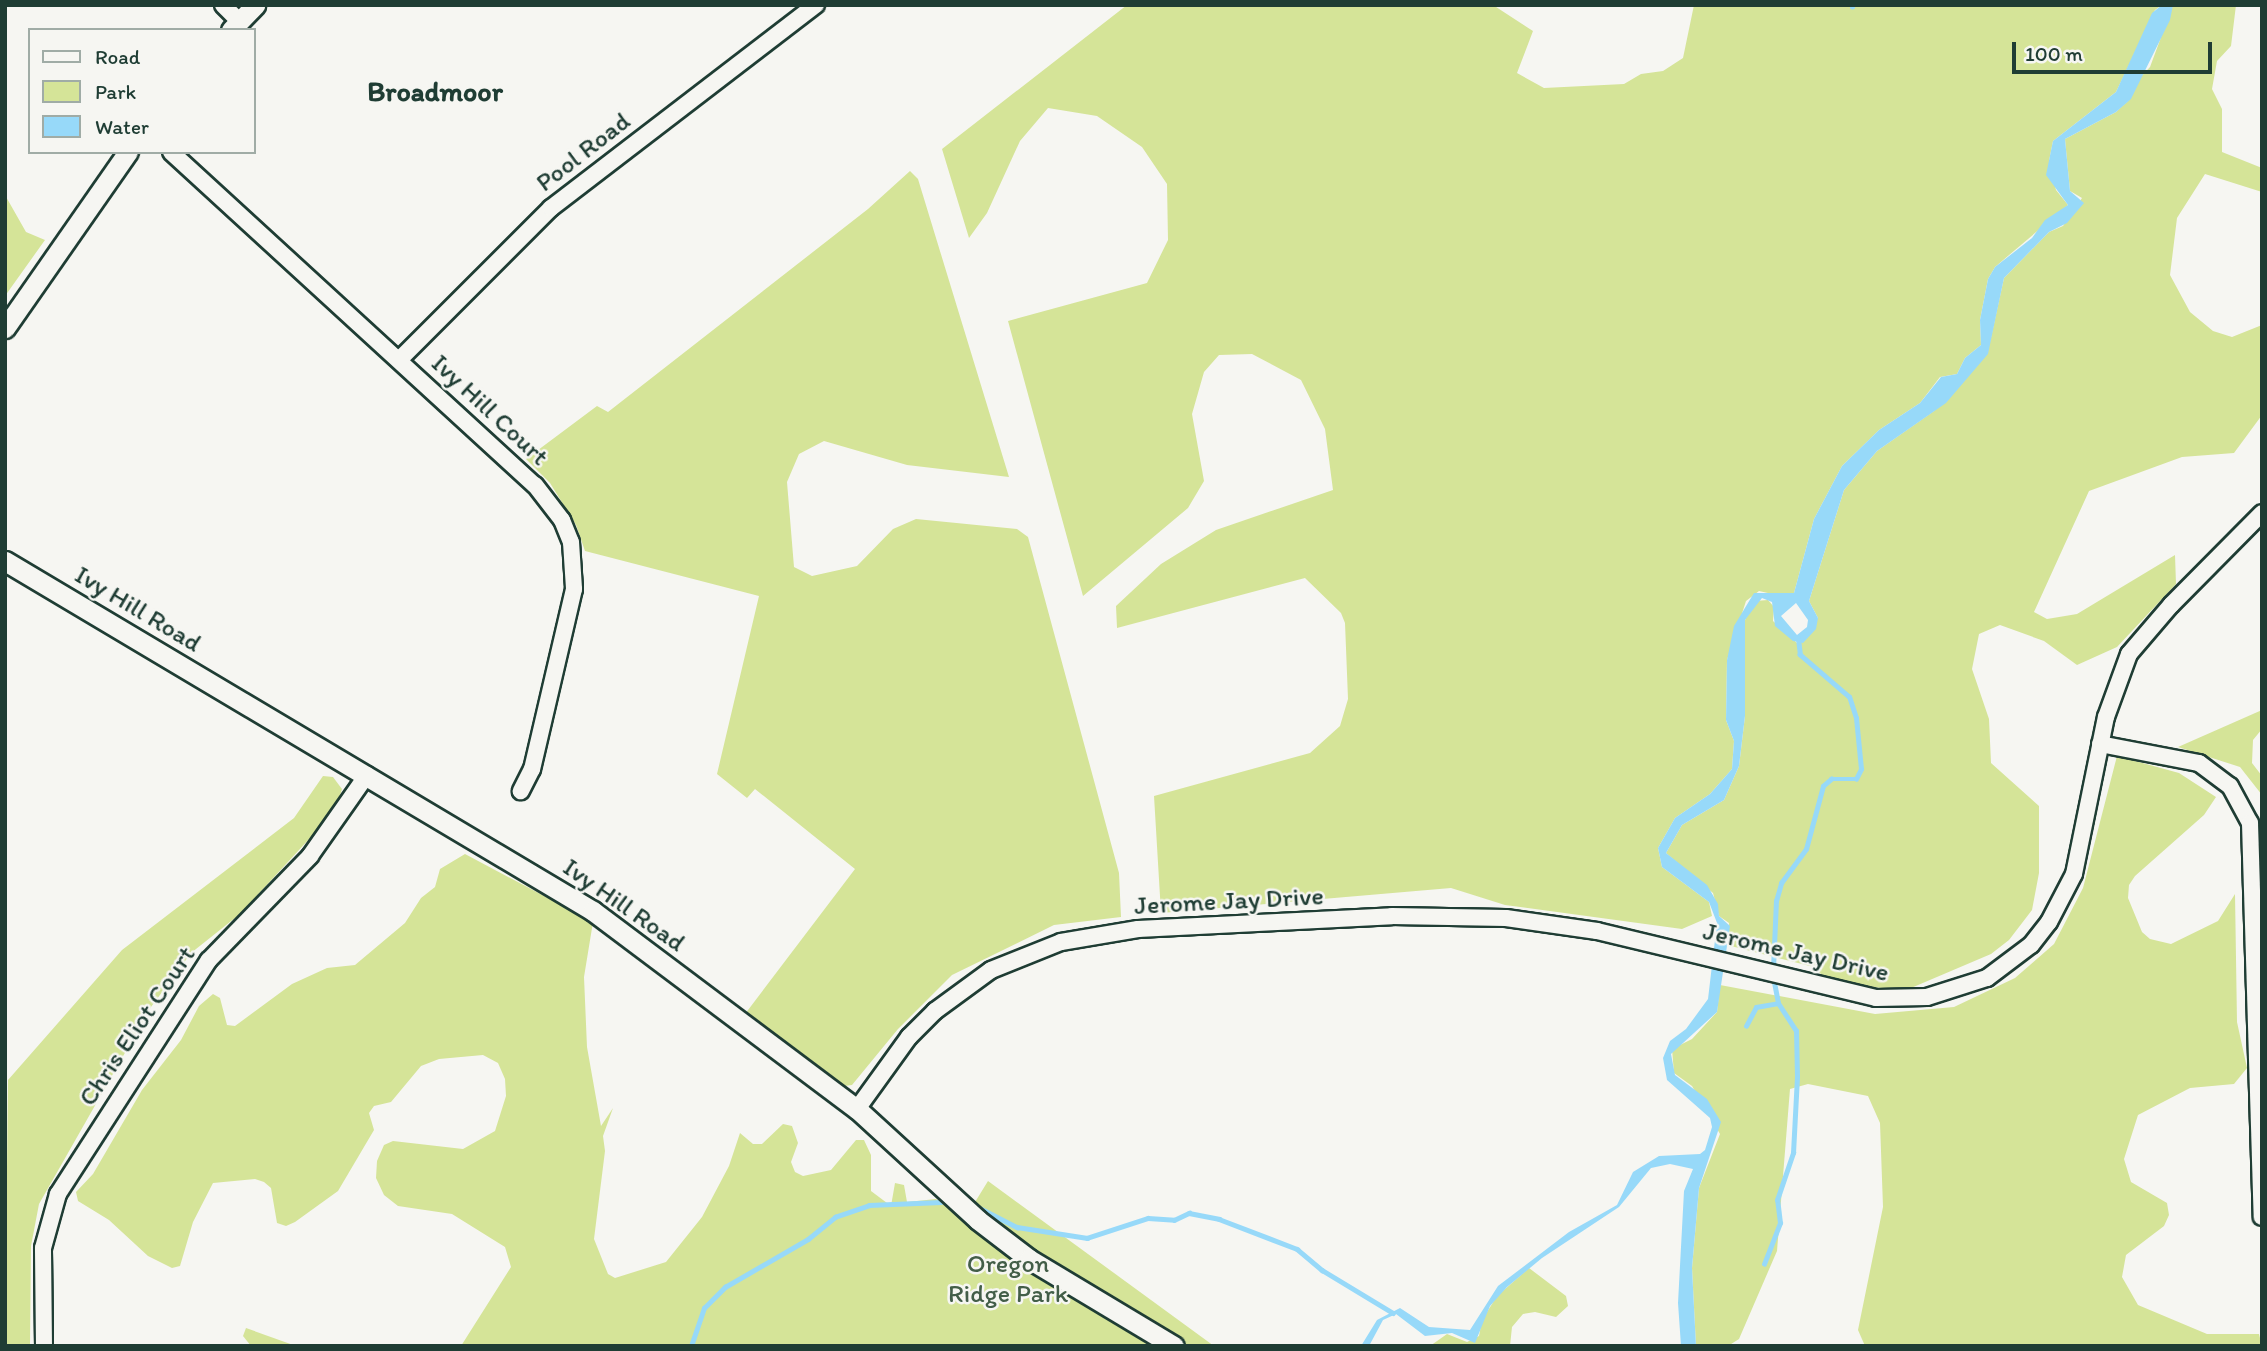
<!DOCTYPE html>
<html>
<head>
<meta charset="utf-8">
<style>
  body { margin:0 }
  #map { position:relative; width:2267px; height:1351px; overflow:hidden; background:#f6f6f2; font-family:Itim,sans-serif }
  div>[style] { position:absolute }
  .green>* { inset:0; background:#d5e498 }
  .water>* { inset:0; background:#97d9f9 }
  .stream>* { height:4.5px; margin:-2.25px; padding:0 2.25px; transform-origin:2.25px; border-radius:2.25px; background:#97d9f9 }
  .roads { filter:drop-shadow(2px 0 #1f3d34) drop-shadow(-2px 0 #1f3d34) drop-shadow(0 2px #1f3d34) drop-shadow(0 -2px #1f3d34) }
  .minor>* { height:16px; margin:-8px; padding:0 8px; transform-origin:8px; border-radius:8px; background:#f6f6f2 }
  .tertiary>* { height:19px; margin:-9.5px; padding:0 9.5px; transform-origin:9.5px; border-radius:9.5px; background:#f6f6f2 }
  span { translate:-50% -50%; white-space:nowrap; text-align:center; line-height:1.15; -webkit-text-stroke:5px #f6f6f2; paint-order:stroke }
  .street-label { font-size:26px; color:#1f3d34 }
  .park-label { font-size:26px; color:#435e48 }
  .neighbourhood-label { font-size:28px; color:#1f3d34; font-weight:700 }
  .frame { position:absolute; inset:0; border:7px solid #1f3d34; pointer-events:none }
  .legend { position:absolute; left:28px; top:28px; width:228px; height:126px; box-sizing:border-box; background:#f6f6f2; border:2px solid #a0aca6; margin:0; padding:9px 12px; list-style:none; font-size:21px; color:#1f3d34 }
  .legend li { display:flex; align-items:center; gap:14px; height:35px }
  .legend b { width:35px; border:2px solid #a0aca6 }
  .scale { position:absolute; left:2012px; top:42px; width:200px; height:32px; box-sizing:border-box; border:4px solid #1f3d34; border-top:0; padding-left:9px; font-size:21px; line-height:24px; white-space:nowrap; color:#1f3d34; -webkit-text-stroke:5px #f6f6f2; paint-order:stroke }
</style>
</head>
<body>
<div id="map">
  <div class="green">
    <div style="clip-path:polygon(1127px 5px,1493px 5px,1533px 31px,1517px 73px,1544px 88px,1624px 84px,1641px 74px,1663px 71px,1683px 58px,1694px 5px,2162px 5px,2155px 10px,2116px 92px,2053px 141px,2049px 161px,2056px 190px,2068px 205px,1995px 267px,1988px 279px,1980px 320px,1981px 345px,1965px 358px,1957px 374px,1940px 377px,1920px 403px,1879px 430px,1842px 466px,1814px 519px,1794px 593px,1781px 596px,1759px 591px,1746px 601px,1727px 660px,1726px 720px,1734px 741px,1732px 769px,1710px 794px,1675px 818px,1658px 848px,1662px 867px,1709px 902px,1712px 916px,1682px 929px,1505px 905px,1451px 888px,1161px 913px,1154px 796px,1310px 753px,1340px 726px,1348px 699px,1345px 623px,1341px 613px,1305px 578px,1117px 628px,1116px 606px,1161px 564px,1216px 530px,1333px 490px,1325px 429px,1301px 380px,1252px 354px,1219px 355px,1204px 372px,1192px 414px,1204px 481px,1188px 508px,1083px 596px,1008px 321px,1147px 283px,1168px 240px,1167px 184px,1142px 147px,1097px 116px,1048px 108px,1020px 141px,987px 213px,969px 238px,942px 149px)"></div>
    <div style="clip-path:polygon(2173px 5px,2236px 5px,2231px 46px,2217px 61px,2212px 89px,2222px 109px,2222px 152px,2262px 168px,2262px 192px,2205px 174px,2177px 218px,2170px 275px,2190px 312px,2213px 331px,2232px 337px,2262px 325px,2262px 415px,2234px 453px,2182px 457px,2089px 491px,2034px 612px,2047px 619px,2077px 614px,2175px 555px,2176px 584px,2117px 647px,2077px 665px,2044px 641px,2000px 625px,1979px 634px,1972px 669px,1989px 719px,1991px 763px,2039px 806px,2039px 873px,2032px 910px,2009px 940px,1991px 954px,1904px 991px,1828px 981px,1814px 967px,1727px 945px,1729px 923px,1719px 916px,1713px 893px,1666px 853px,1682px 825px,1724px 800px,1739px 766px,1745px 716px,1745px 620px,1755px 601px,1768px 600px,1774px 607px,1773px 621px,1797px 643px,1818px 618px,1809px 601px,1844px 490px,1877px 451px,1934px 411px,1990px 342px,2004px 278px,2049px 232px,2063px 226px,2082px 198px,2070px 191px,2065px 139px,2116px 112px,2130px 99px,2136px 82px,2150px 67px)"></div>
    <div style="clip-path:polygon(910px 171px,918px 179px,1009px 477px,907px 465px,824px 441px,799px 454px,787px 482px,794px 567px,812px 576px,857px 566px,893px 529px,916px 519px,1017px 529px,1028px 537px,1119px 873px,1121px 917px,1054px 925px,952px 975px,898px 1029px,852px 1085px,844px 1086px,745px 1014px,855px 869px,755px 789px,747px 798px,717px 774px,759px 596px,585px 551px,576px 525px,550px 483px,526px 459px,597px 406px,608px 412px,868px 209px)"></div>
    <div style="clip-path:polygon(5px 195px,26px 232px,45px 240px,5px 296px)"></div>
    <div style="clip-path:polygon(2262px 710px,2262px 729px,2253px 740px,2252px 763px,2262px 776px,2262px 795px,2240px 767px,2178px 747px)"></div>
    <div style="clip-path:polygon(2117px 756px,2179px 773px,2216px 797px,2204px 815px,2135px 876px,2129px 885px,2128px 898px,2142px 932px,2150px 939px,2171px 944px,2218px 921px,2235px 894px,2237px 1022px,2247px 1068px,2234px 1084px,2190px 1088px,2138px 1115px,2124px 1159px,2131px 1182px,2167px 1203px,2169px 1215px,2164px 1226px,2126px 1255px,2122px 1277px,2138px 1305px,2207px 1334px,2259px 1334px,2262px 1346px,1865px 1346px,1858px 1330px,1883px 1207px,1880px 1123px,1868px 1096px,1808px 1084px,1790px 1089px,1777px 1251px,1739px 1339px,1728px 1346px,1696px 1346px,1692px 1268px,1699px 1188px,1720px 1134px,1692px 1086px,1674px 1073px,1672px 1049px,1692px 1039px,1717px 1012px,1720px 985px,1875px 1014px,1954px 1007px,2015px 978px,2054px 944px,2083px 888px)"></div>
    <div style="clip-path:polygon(323px 776px,333px 777px,342px 789px,335px 811px,240px 914px,191px 953px,151px 1007px,39px 1204px,31px 1246px,30px 1346px,5px 1346px,8px 1080px,122px 950px,294px 818px)"></div>
    <div style="clip-path:polygon(465px 854px,593px 922px,584px 977px,587px 1047px,601px 1126px,613px 1108px,603px 1136px,605px 1151px,594px 1239px,608px 1274px,615px 1278px,666px 1262px,702px 1217px,729px 1166px,740px 1133px,753px 1144px,762px 1144px,783px 1124px,792px 1126px,798px 1143px,791px 1162px,795px 1172px,803px 1176px,831px 1170px,856px 1140px,864px 1140px,871px 1155px,871px 1191px,891px 1206px,895px 1183px,904px 1185px,907px 1202px,936px 1199px,964px 1220px,988px 1181px,1214px 1346px,461px 1346px,511px 1267px,505px 1247px,452px 1214px,398px 1206px,384px 1195px,376px 1178px,377px 1161px,384px 1145px,393px 1141px,463px 1149px,495px 1131px,506px 1096px,505px 1079px,498px 1063px,483px 1055px,439px 1059px,421px 1066px,391px 1102px,374px 1106px,369px 1113px,374px 1130px,338px 1191px,295px 1222px,286px 1226px,277px 1223px,271px 1188px,264px 1182px,255px 1179px,213px 1183px,193px 1222px,180px 1266px,172px 1268px,148px 1256px,109px 1220px,78px 1201px,76px 1192px,93px 1174px,142px 1090px,181px 1040px,199px 1006px,213px 994px,220px 998px,227px 1025px,235px 1026px,292px 984px,327px 968px,355px 965px,405px 923px,421px 898px,435px 887px,440px 869px)"></div>
    <div style="clip-path:polygon(1529px 1268px,1566px 1296px,1568px 1306px,1556px 1317px,1535px 1312px,1523px 1314px,1512px 1327px,1510px 1346px,1430px 1346px,1447px 1334px,1467px 1342px,1479px 1336px,1482px 1320px,1497px 1296px)"></div>
    <div style="clip-path:polygon(246px 1328px,296px 1346px,251px 1346px,243px 1336px)"></div>
  </div>
  <div class="water">
    <div style="clip-path:polygon(evenodd,2162px 5px,2173px 5px,2170px 20px,2131px 99px,2116px 112px,2065px 139px,2070px 191px,2084px 203px,2067px 223px,2049px 232px,2004px 278px,1988px 354px,1946px 403px,1877px 451px,1844px 490px,1809px 601px,1818px 618px,1816px 629px,1803px 643px,1793px 641px,1775px 626px,1772px 602px,1762px 598px,1745px 620px,1745px 716px,1739px 766px,1724px 800px,1682px 825px,1666px 853px,1707px 885px,1718px 904px,1719px 916px,1730px 926px,1717px 1012px,1671px 1054px,1675px 1075px,1707px 1099px,1721px 1122px,1699px 1188px,1692px 1268px,1696px 1346px,1681px 1346px,1678px 1303px,1684px 1191px,1693px 1169px,1670px 1164px,1651px 1168px,1619px 1207px,1542px 1258px,1507px 1287px,1490px 1306px,1475px 1343px,1452px 1333px,1425px 1336px,1396px 1314px,1383px 1320px,1369px 1346px,1361px 1346px,1377px 1320px,1400px 1308px,1429px 1327px,1470px 1330px,1498px 1286px,1569px 1232px,1617px 1205px,1633px 1172px,1659px 1156px,1700px 1154px,1705px 1150px,1712px 1127px,1710px 1118px,1667px 1080px,1663px 1058px,1670px 1041px,1686px 1029px,1708px 999px,1717px 923px,1709px 902px,1662px 867px,1658px 848px,1675px 818px,1710px 794px,1732px 769px,1734px 741px,1726px 720px,1727px 660px,1734px 626px,1754px 593px,1794px 593px,1814px 519px,1842px 466px,1879px 430px,1920px 403px,1941px 377px,1957px 374px,1965px 358px,1981px 345px,1980px 320px,1988px 279px,1995px 267px,2032px 238px,2045px 220px,2068px 205px,2046px 175px,2053px 141px,2116px 92px,2152px 13px,2162px 5px,1796px 603px,1808px 620px,1807px 627px,1797px 635px,1781px 616px,1796px 603px)"></div>
  </div>
  <div class="stream">
    <div style="left:1852px;top:7px;width:2px;rotate:-90deg"></div>
    <div style="left:1773px;top:969px;width:68px;rotate:-87.5deg"></div>
    <div style="left:1776px;top:901px;width:19px;rotate:-74deg"></div>
    <div style="left:1781px;top:883px;width:42px;rotate:-53.7deg"></div>
    <div style="left:1806px;top:849px;width:65px;rotate:-74.9deg"></div>
    <div style="left:1823px;top:786px;width:11px;rotate:-41deg"></div>
    <div style="left:1831px;top:779px;width:25px"></div>
    <div style="left:1856px;top:779px;width:11px;rotate:-63deg"></div>
    <div style="left:1861px;top:769px;width:51px;rotate:-95.6deg"></div>
    <div style="left:1856px;top:718px;width:22px;rotate:-108deg"></div>
    <div style="left:1849px;top:697px;width:65px;rotate:-139.4deg"></div>
    <div style="left:1800px;top:655px;width:16px;rotate:-97deg"></div>
    <div style="left:1746px;top:1026px;width:21px;rotate:-62deg"></div>
    <div style="left:1756px;top:1007px;width:22px;rotate:-10deg"></div>
    <div style="left:972px;top:1204px;width:51px;rotate:27.1deg"></div>
    <div style="left:1017px;top:1227px;width:71px;rotate:8.9deg"></div>
    <div style="left:1087px;top:1238px;width:64px;rotate:-18.2deg"></div>
    <div style="left:1148px;top:1218px;width:26px;rotate:4deg"></div>
    <div style="left:1174px;top:1220px;width:17px;rotate:-25deg"></div>
    <div style="left:1189px;top:1213px;width:31px;rotate:11deg"></div>
    <div style="left:1219px;top:1219px;width:84px;rotate:21deg"></div>
    <div style="left:1297px;top:1249px;width:33px;rotate:40deg"></div>
    <div style="left:1322px;top:1270px;width:83px;rotate:31.2deg"></div>
    <div style="left:1764px;top:1264px;width:44px;rotate:-68.7deg"></div>
    <div style="left:1780px;top:1223px;width:23px;rotate:-97deg"></div>
    <div style="left:1777px;top:1200px;width:50px;rotate:-71.2deg"></div>
    <div style="left:1793px;top:1153px;width:76px;rotate:-87deg"></div>
    <div style="left:1797px;top:1077px;width:46px;rotate:-91.2deg"></div>
    <div style="left:1796px;top:1031px;width:33px;rotate:-123deg"></div>
    <div style="left:1778px;top:1003px;width:26px;rotate:-101deg"></div>
    <div style="left:691px;top:1346px;width:40px;rotate:-71.1deg"></div>
    <div style="left:704px;top:1308px;width:30px;rotate:-45deg"></div>
    <div style="left:725px;top:1287px;width:96px;rotate:-30deg"></div>
    <div style="left:808px;top:1239px;width:35px;rotate:-39deg"></div>
    <div style="left:835px;top:1217px;width:36px;rotate:-19deg"></div>
    <div style="left:869px;top:1205px;width:72px;rotate:-2.4deg"></div>
  </div>
  <div class="roads">
    <div class="minor">
      <div style="left:223px;top:5px;width:23px;rotate:45deg"></div>
      <div style="left:171px;top:152px;width:493px;rotate:42.5deg"></div>
      <div style="left:535px;top:485px;width:44px;rotate:52.4deg"></div>
      <div style="left:562px;top:520px;width:24px;rotate:68deg"></div>
      <div style="left:571px;top:542px;width:47px;rotate:86.3deg"></div>
      <div style="left:574px;top:589px;width:185px;rotate:103.1deg"></div>
      <div style="left:532px;top:769px;width:25px;rotate:117deg"></div>
      <div style="left:400px;top:359px;width:214px;rotate:-45deg"></div>
      <div style="left:551px;top:208px;width:334px;rotate:-37.5deg"></div>
      <div style="left:2100px;top:744px;width:101px;rotate:10.9deg"></div>
      <div style="left:2199px;top:763px;width:39px;rotate:37deg"></div>
      <div style="left:2230px;top:786px;width:42px;rotate:61.6deg"></div>
      <div style="left:2250px;top:823px;width:394px;rotate:88.3deg"></div>
      <div style="left:857px;top:1109px;width:89px;rotate:-54.2deg"></div>
      <div style="left:909px;top:1037px;width:37px;rotate:-45deg"></div>
      <div style="left:935px;top:1011px;width:69px;rotate:-36.2deg"></div>
      <div style="left:991px;top:970px;width:75px;rotate:-21.8deg"></div>
      <div style="left:1061px;top:942px;width:78px;rotate:-9.6deg"></div>
      <div style="left:1138px;top:929px;width:254px;rotate:-2.9deg"></div>
      <div style="left:1392px;top:916px;width:114px;rotate:1deg"></div>
      <div style="left:1506px;top:918px;width:92px;rotate:8.1deg"></div>
      <div style="left:1597px;top:931px;width:287px;rotate:13.5deg"></div>
      <div style="left:1876px;top:998px;width:51px;rotate:-1.1deg"></div>
      <div style="left:1927px;top:997px;width:63px;rotate:-17.6deg"></div>
      <div style="left:1987px;top:978px;width:55px;rotate:-36.9deg"></div>
      <div style="left:2031px;top:945px;width:29px;rotate:-52deg"></div>
      <div style="left:2049px;top:922px;width:54px;rotate:-62.5deg"></div>
      <div style="left:2074px;top:874px;width:160px;rotate:-78.5deg"></div>
      <div style="left:2106px;top:717px;width:67px;rotate:-69.9deg"></div>
      <div style="left:2129px;top:654px;width:65px;rotate:-49.4deg"></div>
      <div style="left:2171px;top:605px;width:129px;rotate:-45.3deg"></div>
      <div style="left:44px;top:1346px;width:98px;rotate:-90.6deg"></div>
      <div style="left:43px;top:1248px;width:56px;rotate:-74.5deg"></div>
      <div style="left:58px;top:1194px;width:278px;rotate:-57.2deg"></div>
      <div style="left:209px;top:960px;width:145px;rotate:-45.8deg"></div>
      <div style="left:310px;top:856px;width:99px;rotate:-54.9deg"></div>
    </div>
    <div class="tertiary">
      <div style="left:231px;top:30px;width:35px;rotate:-46deg"></div>
      <div style="left:5px;top:328px;width:215px;rotate:-55.1deg"></div>
      <div style="left:5px;top:561px;width:684px;rotate:30.76deg"></div>
      <div style="left:593px;top:911px;width:330px;rotate:36.9deg"></div>
      <div style="left:857px;top:1109px;width:164px;rotate:42.5deg"></div>
      <div style="left:978px;top:1220px;width:64px;rotate:37.4deg"></div>
      <div style="left:1029px;top:1259px;width:169px;rotate:31deg"></div>
    </div>
  </div>
  <div class="street-label">
    <span style="left:583px;top:152px;rotate:-38deg">Pool Road</span>
    <span style="left:490px;top:410px;rotate:43deg">Ivy Hill Court</span>
    <span style="left:138px;top:609px;rotate:31deg">Ivy Hill Road</span>
    <span style="left:1229px;top:901px;rotate:-3deg">Jerome Jay Drive</span>
    <span style="left:624px;top:905px;rotate:35deg">Ivy Hill Road</span>
    <span style="left:1796px;top:952px;rotate:13deg">Jerome Jay Drive</span>
    <span style="left:137px;top:1026px;rotate:-56deg">Chris Eliot Court</span>
  </div>
  <div class="park-label">
    <span style="left:1008px;top:1279px">Oregon<br>Ridge Park</span>
  </div>
  <div class="neighbourhood-label">
    <span style="left:435px;top:91px">Broadmoor</span>
  </div>
  <div class="frame"></div>
  <ul class="legend">
  <li><b style="height:9px;background:#f6f6f2"></b>Road</li>
  <li><b style="height:19px;background:#d5e498"></b>Park</li>
  <li><b style="height:19px;background:#97d9f9"></b>Water</li>
  </ul>
  <div class="scale">100 m</div>
</div>
</body>
</html>
